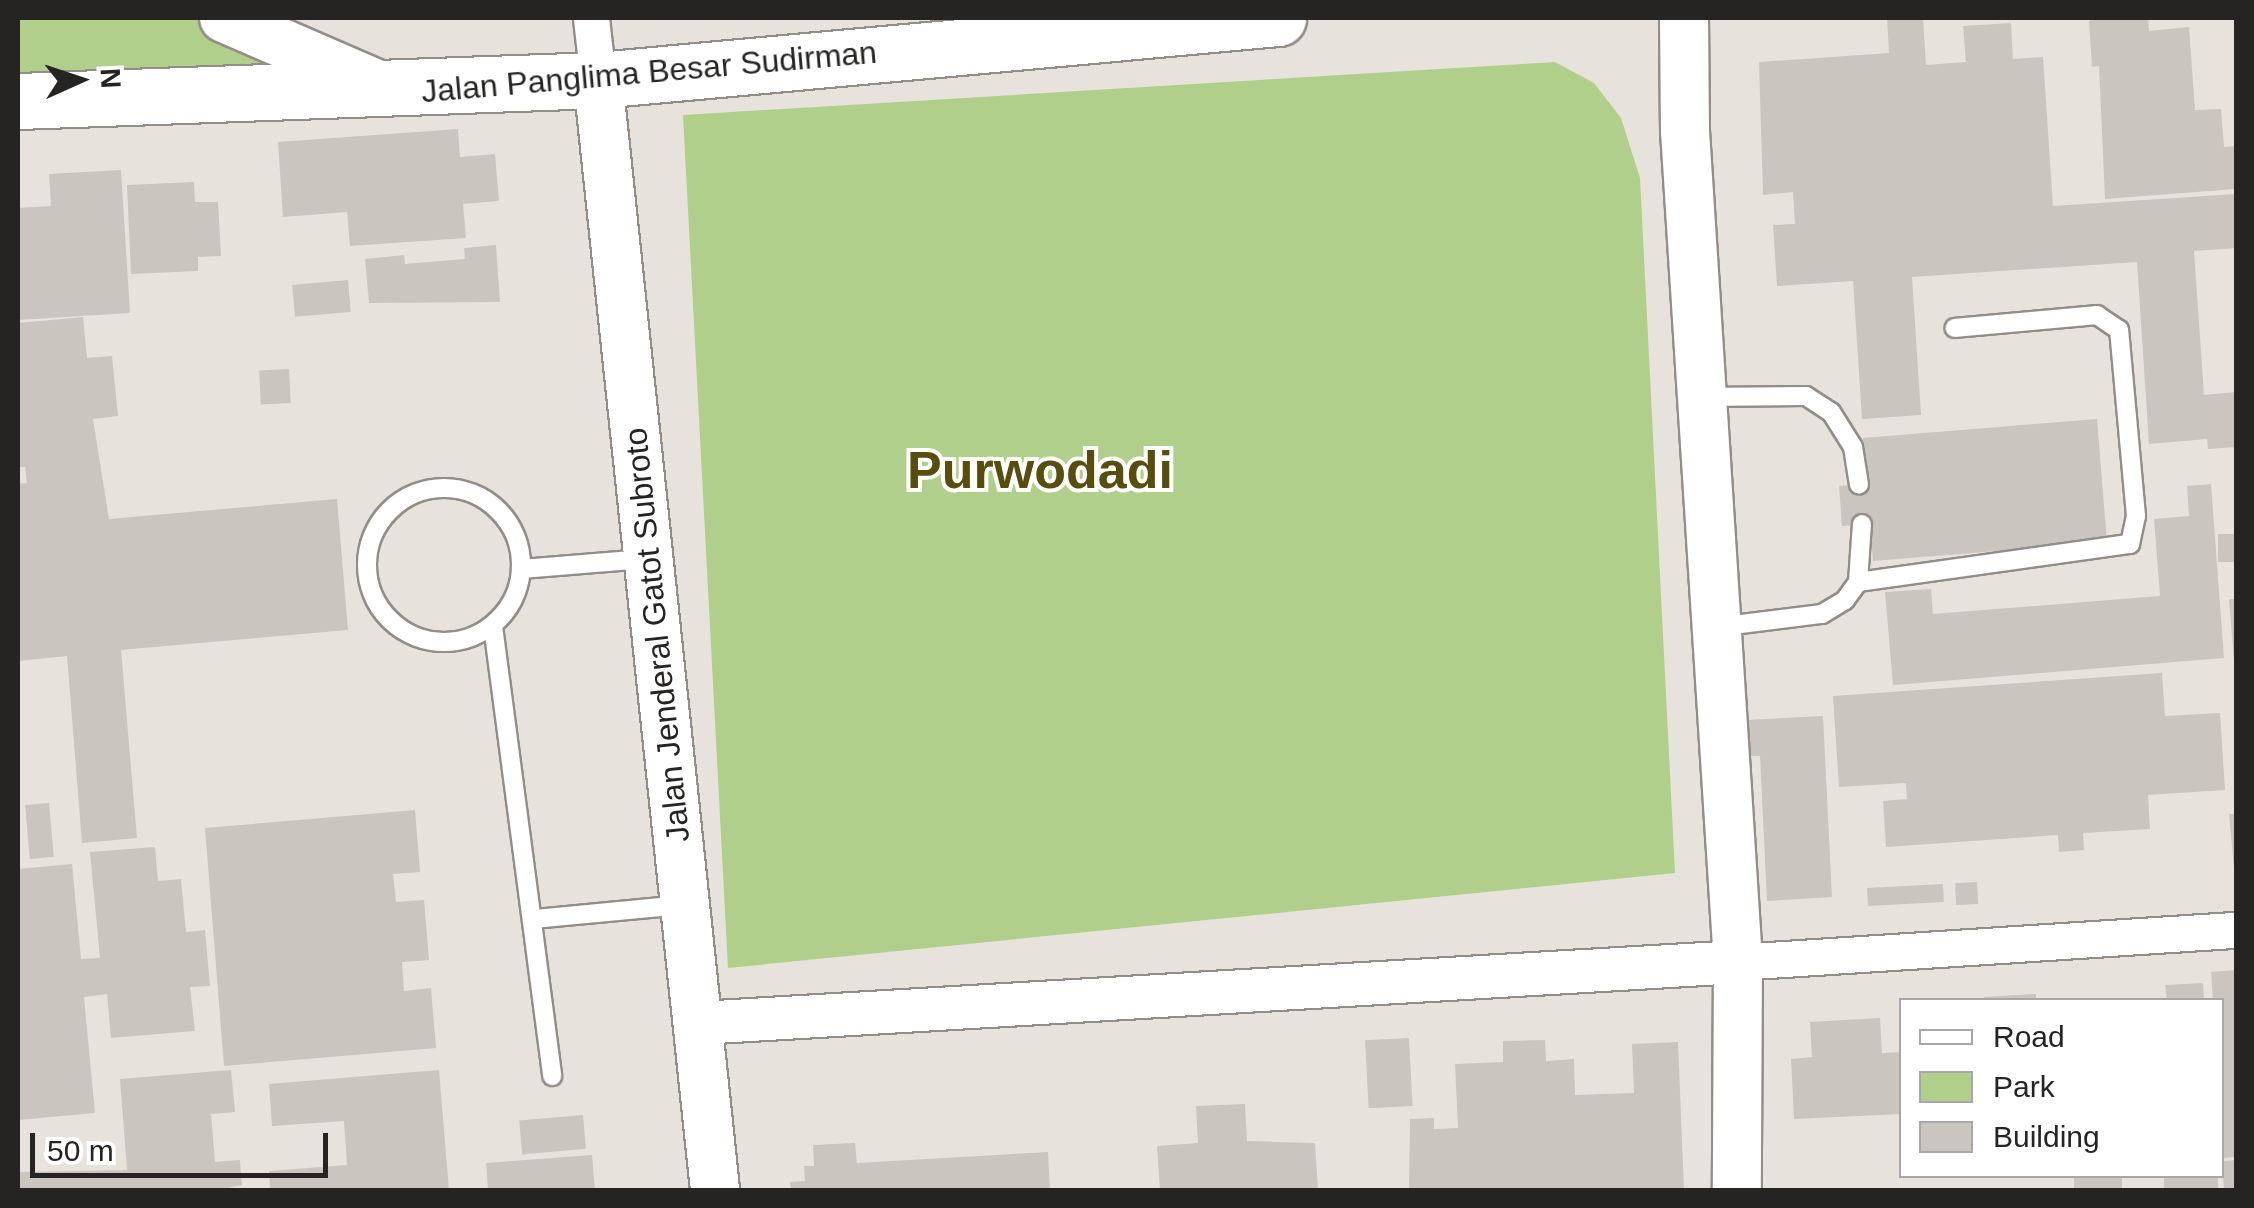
<!DOCTYPE html>
<html>
<head>
<meta charset="utf-8">
<style>
  body { margin:0 }
  #map { position:relative; width:2254px; height:1208px; overflow:hidden; background:#e8e2dd; font-family:Arial,sans-serif }
  div>[style] { position:absolute }
  .green>* { inset:0; background:#b0cf8a }
  .building>* { inset:0; background:#cbc5c0; transform-origin:0 0 }
  .roads { filter:drop-shadow(2px 0 #938d88) drop-shadow(-2px 0 #938d88) drop-shadow(0 2px #938d88) drop-shadow(0 -2px #938d88) }
  .service>* { height:18px; margin:-9px; padding:0 9px; transform-origin:9px; border-radius:9px; background:#fff }
  .service>.ring { margin:-9px; padding:0; box-sizing:content-box; background:none; border:18px solid #fff; border-radius:50% }
  .minor>* { height:35px; margin:-17.5px; padding:0 17.5px; transform-origin:17.5px; border-radius:17.5px; background:#fff }
  .tertiary>* { height:42px; margin:-21px; padding:0 21px; transform-origin:21px; border-radius:21px; background:#fff }
  .secondary>* { height:48px; margin:-24px; padding:0 24px; transform-origin:24px; border-radius:24px; background:#fff }
  .primary>* { height:55px; margin:-27.5px; padding:0 27.5px; transform-origin:27.5px; border-radius:27.5px; background:#fff }
  span { translate:-50% -50%; white-space:nowrap; text-align:center; line-height:1.15; -webkit-text-stroke:8px #fff; paint-order:stroke }
  .street-label { font-size:32px; color:#262422 }
  .town-label { font-size:52px; color:#564d0e; font-weight:700 }
  .frame { position:absolute; inset:0; border:20px solid #262422; pointer-events:none }
  .legend { position:absolute; left:1899px; top:998px; width:325px; height:180px; box-sizing:border-box; background:#fff; border:2px solid #a8a7a7; margin:0; padding:12px 18px; list-style:none; font-size:30px; color:#262422 }
  .legend li { display:flex; align-items:center; gap:20px; height:50px }
  .legend b { width:50px; border:2px solid #a8a7a7 }
  .north { position:absolute; left:30px; top:30px; width:100px; height:100px; -webkit-text-stroke:8px #fff; paint-order:stroke; rotate:87deg; font-size:28px; font-weight:700; line-height:40px; text-align:center; color:#262422 }
  .north::after { content:''; display:block; margin:auto; width:35px; height:45px; background:#262422; clip-path:polygon(50% 0,100% 100%,50% 72%,0 100%) }
  .scale { position:absolute; left:30px; top:1133px; width:298px; height:45px; box-sizing:border-box; border:5px solid #262422; border-top:0; padding-left:12px; font-size:30px; line-height:35px; white-space:nowrap; color:#262422; -webkit-text-stroke:8px #fff; paint-order:stroke }
</style>
</head>
<body>
<div id="map">
  <div class="green">
    <div style="clip-path:polygon(18px 18px,217px 18px,389px 92px,18px 101px)"></div>
    <div style="clip-path:polygon(1555px 62px,1594px 83px,1621px 118px,1640px 178px,1675px 873px,728px 968px,683px 115px)"></div>
  </div>
  <div class="building">
    <div style="clip-path:polygon(1887px 18px,1923px 18px,1926px 65px,1966px 62px,1963px 26px,2011px 23px,2013px 59px,2043px 57px,2053px 206px,2236px 194px,2236px 248px,2194px 251px,2204px 395px,2236px 392px,2236px 447px,2208px 449px,2207px 439px,2149px 444px,2137px 262px,1912px 277px,1921px 415px,1862px 419px,1853px 281px,1777px 286px,1773px 225px,1795px 224px,1793px 192px,1763px 195px,1759px 62px,1889px 53px)"></div>
    <div style="clip-path:polygon(2098px 18px,2148px 18px,2149px 31px,2189px 27px,2195px 110px,2221px 109px,2224px 147px,2236px 146px,2236px 189px,2105px 199px,2099px 66px,2092px 67px,2089px 21px)"></div>
    <div style="clip-path:polygon(458px 129px,460px 157px,495px 154px,499px 201px,463px 204px,466px 238px,350px 246px,347px 212px,283px 217px,278px 142px)"></div>
    <div style="clip-path:polygon(121px 170px,130px 313px,18px 320px,18px 208px,51px 206px,49px 174px)"></div>
    <div style="clip-path:polygon(194px 182px,195px 202px,218px 202px,221px 256px,198px 257px,198px 271px,131px 274px,127px 185px)"></div>
    <div style="clip-path:polygon(496px 245px,500px 302px,369px 303px,365px 259px,404px 255px,405px 264px,465px 259px,464px 248px)"></div>
    <div style="left:348px;top:280px;width:32px;height:56px;rotate:85deg"></div>
    <div style="clip-path:polygon(83px 317px,87px 358px,112px 356px,118px 416px,93px 419px,109px 519px,337px 499px,348px 630px,121px 650px,137px 838px,82px 843px,67px 656px,18px 661px,18px 484px,27px 483px,25px 467px,18px 467px,18px 323px)"></div>
    <div style="left:289px;top:369px;width:34px;height:30px;rotate:87deg"></div>
    <div style="clip-path:polygon(2097px 419px,2107px 542px,1873px 561px,1870px 524px,1842px 526px,1839px 486px,1867px 484px,1863px 438px)"></div>
    <div style="clip-path:polygon(2211px 484px,2224px 658px,1893px 685px,1885px 592px,1931px 589px,1933px 614px,2160px 596px,2154px 519px,2189px 516px,2187px 486px)"></div>
    <div style="left:2236px;top:534px;width:28px;height:18px;rotate:90deg"></div>
    <div style="clip-path:polygon(2229px 599px,2236px 599px,2236px 661px,2234px 661px)"></div>
    <div style="clip-path:polygon(2162px 673px,2165px 716px,2220px 713px,2225px 790px,2148px 795px,2150px 829px,2083px 833px,2084px 850px,2059px 852px,2058px 835px,1886px 847px,1883px 801px,1907px 799px,1906px 783px,1839px 787px,1833px 696px)"></div>
    <div style="clip-path:polygon(1823px 716px,1832px 897px,1767px 901px,1760px 756px,1749px 756px,1747px 720px)"></div>
    <div style="left:49px;top:803px;width:54px;height:24px;rotate:85deg"></div>
    <div style="clip-path:polygon(415px 810px,420px 872px,393px 874px,396px 902px,424px 900px,429px 960px,402px 962px,404px 991px,431px 988px,436px 1048px,224px 1066px,205px 828px)"></div>
    <div style="clip-path:polygon(2229px 814px,2236px 814px,2236px 868px,2234px 868px)"></div>
    <div style="clip-path:polygon(155px 847px,158px 881px,181px 879px,186px 932px,205px 930px,210px 986px,190px 987px,195px 1031px,111px 1038px,107px 994px,84px 997px,95px 1113px,18px 1120px,18px 869px,72px 864px,81px 959px,100px 958px,90px 852px)"></div>
    <div style="left:1977px;top:882px;width:22px;height:22px;rotate:87deg"></div>
    <div style="left:1943px;top:884px;width:18px;height:76px;rotate:87deg"></div>
    <div style="clip-path:polygon(2236px 970px,2236px 1157px,2224px 1158px,2222px 1000px,2213px 1000px,2211px 972px)"></div>
    <div style="clip-path:polygon(2203px 983px,2204px 1000px,2167px 1000px,2165px 985px)"></div>
    <div style="clip-path:polygon(2036px 994px,2036px 1000px,1984px 1000px,1984px 997px)"></div>
    <div style="clip-path:polygon(1880px 1018px,1882px 1053px,1902px 1052px,1902px 1114px,1794px 1119px,1791px 1059px,1812px 1057px,1810px 1022px)"></div>
    <div style="left:1409px;top:1038px;width:68px;height:44px;rotate:87deg"></div>
    <div style="clip-path:polygon(1545px 1040px,1546px 1061px,1574px 1059px,1575px 1095px,1634px 1093px,1632px 1044px,1678px 1042px,1684px 1190px,1409px 1190px,1410px 1119px,1434px 1118px,1434px 1129px,1458px 1128px,1455px 1064px,1503px 1062px,1503px 1041px)"></div>
    <div style="clip-path:polygon(231px 1070px,235px 1112px,211px 1114px,215px 1162px,240px 1160px,242px 1185px,217px 1190px,18px 1190px,18px 1172px,127px 1170px,120px 1079px)"></div>
    <div style="clip-path:polygon(439px 1070px,449px 1190px,270px 1190px,269px 1171px,347px 1165px,344px 1121px,272px 1126px,269px 1084px)"></div>
    <div style="clip-path:polygon(1245px 1104px,1247px 1141px,1315px 1143px,1318px 1190px,1160px 1190px,1157px 1146px,1198px 1143px,1196px 1106px)"></div>
    <div style="left:583px;top:1115px;width:34px;height:64px;rotate:85deg"></div>
    <div style="clip-path:polygon(855px 1143px,857px 1163px,1048px 1152px,1050px 1190px,791px 1190px,790px 1182px,805px 1181px,804px 1166px,814px 1166px,813px 1145px)"></div>
    <div style="clip-path:polygon(592px 1155px,595px 1190px,488px 1190px,486px 1163px)"></div>
    <div style="clip-path:polygon(2236px 1160px,2236px 1190px,2224px 1190px,2222px 1161px)"></div>
    <div style="left:2074px;top:1176px;width:48px;height:14px"></div>
    <div style="left:2164px;top:1176px;width:54px;height:14px"></div>
  </div>
  <div class="roads">
    <div class="service">
      <div style="left:1702px;top:397px;width:104px;rotate:-0.6deg"></div>
      <div style="left:1806px;top:396px;width:30px;rotate:33deg"></div>
      <div style="left:1831px;top:412px;width:41px;rotate:57.8deg"></div>
      <div style="left:1853px;top:447px;width:38px;rotate:81deg"></div>
      <div class="ring" style="left:367px;top:488px;width:136px;height:136px"></div>
      <div style="left:521px;top:569px;width:124px;rotate:-4.6deg"></div>
      <div style="left:1858px;top:582px;width:58px;rotate:-86.1deg"></div>
      <div style="left:493px;top:626px;width:454px;rotate:82.5deg"></div>
      <div style="left:1717px;top:627px;width:106px;rotate:-7.1deg"></div>
      <div style="left:1822px;top:614px;width:27px;rotate:-31deg"></div>
      <div style="left:1845px;top:600px;width:22px;rotate:-54deg"></div>
      <div style="left:1858px;top:582px;width:275px;rotate:-8deg"></div>
      <div style="left:2130px;top:544px;width:29px;rotate:-78deg"></div>
      <div style="left:2136px;top:516px;width:187px;rotate:-95.2deg"></div>
      <div style="left:2119px;top:330px;width:27px;rotate:-146deg"></div>
      <div style="left:2097px;top:315px;width:143px;rotate:174.8deg"></div>
      <div style="left:534px;top:919px;width:150px;rotate:-5.4deg"></div>
    </div>
    <div class="minor">
      <div style="left:591px;top:18px;width:62px;rotate:83.6deg"></div>
      <div style="left:1738px;top:962px;width:499px;rotate:-3.7deg"></div>
    </div>
    <div class="tertiary">
      <div style="left:699px;top:1023px;width:1041px;rotate:-3.36deg"></div>
    </div>
    <div class="secondary">
      <div style="left:224px;top:18px;width:176px;rotate:23.4deg"></div>
      <div style="left:1684px;top:18px;width:113px;rotate:89.5deg"></div>
      <div style="left:1685px;top:131px;width:833px;rotate:86.35deg"></div>
      <div style="left:1738px;top:962px;width:228px;rotate:90.3deg"></div>
      <div style="left:598px;top:80px;width:1116px;rotate:83.98deg"></div>
    </div>
    <div class="primary">
      <div style="left:18px;top:101px;width:580px;rotate:-2.07deg"></div>
      <div style="left:598px;top:80px;width:683px;rotate:-5.21deg"></div>
    </div>
  </div>
  <div class="street-label">
    <span style="left:649px;top:72px;rotate:-5deg">Jalan Panglima Besar Sudirman</span>
    <span style="left:657px;top:635px;rotate:-96deg">Jalan Jenderal Gatot Subroto</span>
  </div>
  <div class="town-label">
    <span style="left:1040px;top:471px">Purwodadi</span>
  </div>
  <div class="frame"></div>
  <ul class="legend">
  <li><b style="height:12px;background:#fff"></b>Road</li>
  <li><b style="height:28px;background:#b0cf8a"></b>Park</li>
  <li><b style="height:28px;background:#cbc5c0"></b>Building</li>
  </ul>
  <div class="north">N</div>
  <div class="scale">50 m</div>
</div>
</body>
</html>
